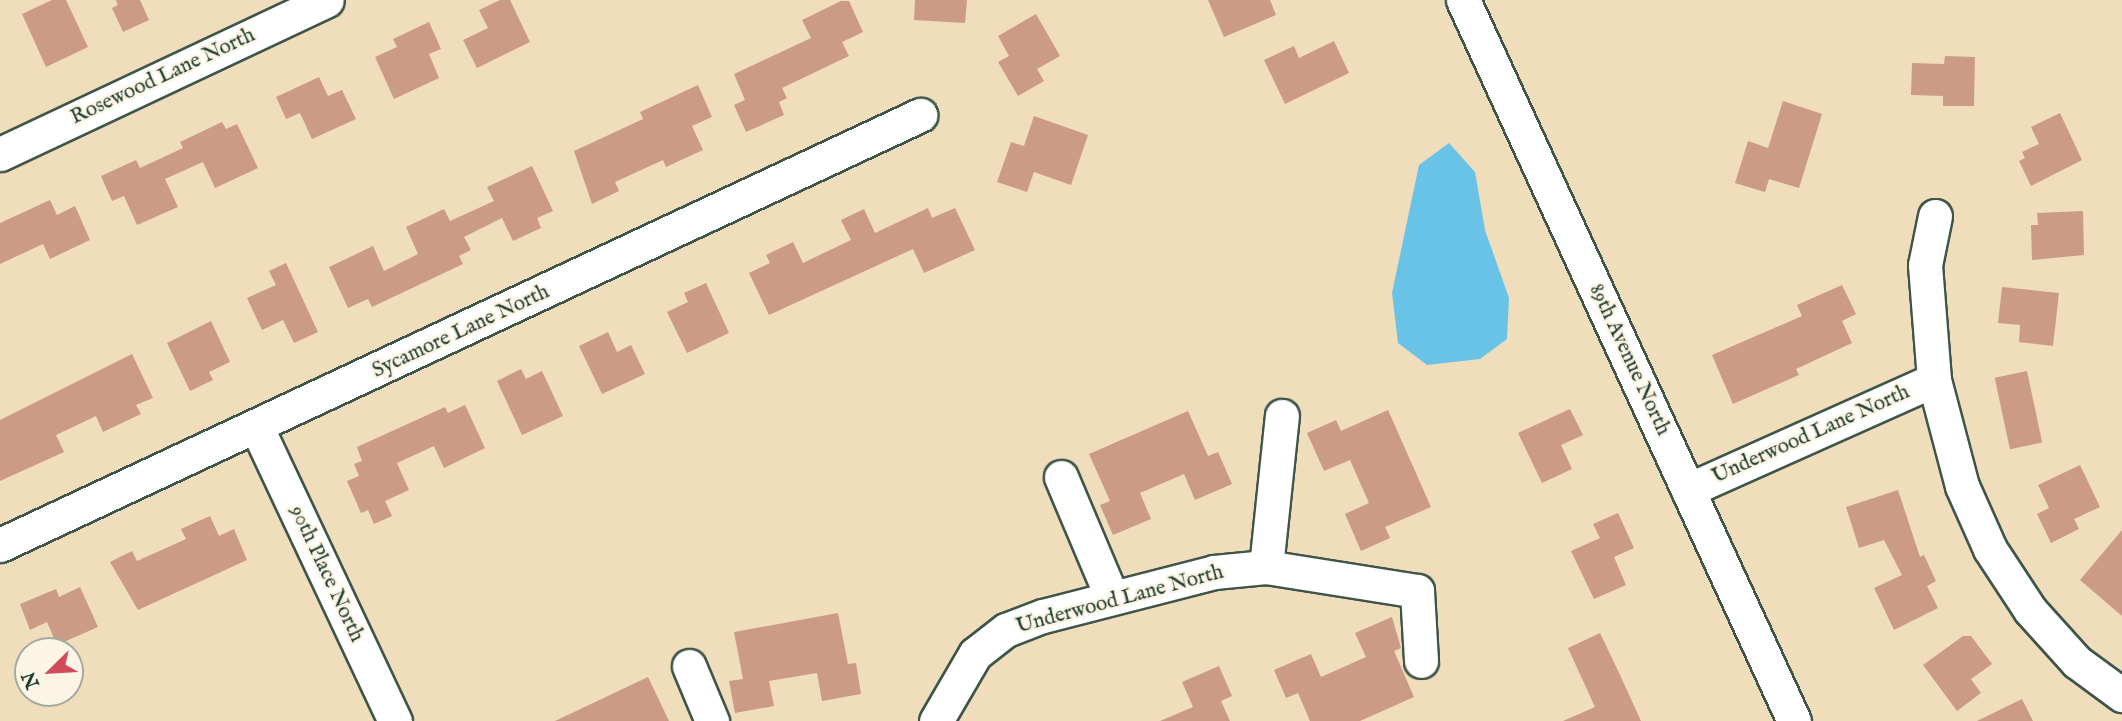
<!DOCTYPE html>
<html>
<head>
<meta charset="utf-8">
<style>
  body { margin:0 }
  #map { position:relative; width:2122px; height:721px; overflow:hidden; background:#f0ddbc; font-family:"IM FELL English",serif }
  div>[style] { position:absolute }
  .water>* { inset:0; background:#69c3e6 }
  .building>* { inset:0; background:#cb9b87; transform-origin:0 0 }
  .roads { filter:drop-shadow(2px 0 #3e5548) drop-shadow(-2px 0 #3e5548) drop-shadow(0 2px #3e5548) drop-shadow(0 -2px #3e5548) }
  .minor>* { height:33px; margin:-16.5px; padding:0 16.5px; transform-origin:16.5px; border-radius:16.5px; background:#fff }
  span { translate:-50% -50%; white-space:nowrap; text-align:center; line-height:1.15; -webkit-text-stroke:5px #fcf5e5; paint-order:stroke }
  .street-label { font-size:21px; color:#1f3d34 }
  .north { position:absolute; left:14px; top:637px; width:70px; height:70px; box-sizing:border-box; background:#fcf5e5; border:2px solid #a4ab9e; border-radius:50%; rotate:246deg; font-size:19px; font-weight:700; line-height:28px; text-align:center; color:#1f3d34 }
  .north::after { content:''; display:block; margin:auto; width:24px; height:32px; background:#d1495b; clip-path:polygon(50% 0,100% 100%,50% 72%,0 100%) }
</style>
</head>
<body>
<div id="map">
  <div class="water">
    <div style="clip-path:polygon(1449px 143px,1475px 172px,1485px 230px,1509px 298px,1507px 339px,1480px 359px,1427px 365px,1398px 343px,1392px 293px,1419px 165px)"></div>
  </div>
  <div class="building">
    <div style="clip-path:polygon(52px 0,66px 0,88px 47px,46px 67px,22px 14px)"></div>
    <div style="clip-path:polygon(116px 0,140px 0,149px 20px,123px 32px,112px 8px,118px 5px)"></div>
    <div style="clip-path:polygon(500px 0,510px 0,530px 42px,477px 68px,463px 40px,488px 28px,479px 10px)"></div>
    <div style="clip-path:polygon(915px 0,967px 0,965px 23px,914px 20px)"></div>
    <div style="clip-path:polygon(1208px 0,1270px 0,1276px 15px,1224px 37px)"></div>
    <div style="clip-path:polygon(841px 1px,849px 1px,863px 32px,842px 42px,849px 56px,782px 88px,787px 98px,779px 102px,784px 115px,746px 132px,734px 105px,745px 100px,734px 74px,811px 38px,802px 20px)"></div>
    <div style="clip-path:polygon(1036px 14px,1060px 56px,1037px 69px,1044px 81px,1018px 96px,998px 62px,1009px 56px,998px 36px)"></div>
    <div style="clip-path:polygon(429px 22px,441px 49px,429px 54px,439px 78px,394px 99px,375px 57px,397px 47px,393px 39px)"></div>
    <div style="clip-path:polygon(1334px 41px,1349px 73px,1285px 104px,1264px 60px,1294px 46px,1299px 58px)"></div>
    <div style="clip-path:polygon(1945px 56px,1975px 57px,1974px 106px,1943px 106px,1943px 96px,1911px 95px,1912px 63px,1944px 64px)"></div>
    <div style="clip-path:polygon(319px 77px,328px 96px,342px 90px,356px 119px,312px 139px,300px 113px,286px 119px,276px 97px)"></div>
    <div style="clip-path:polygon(698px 85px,712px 117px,692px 126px,703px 150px,666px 167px,663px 160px,615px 182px,619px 191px,592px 204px,574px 151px,643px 119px,640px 112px)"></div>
    <div style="clip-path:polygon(1783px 101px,1822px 114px,1799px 188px,1769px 179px,1765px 192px,1735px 183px,1748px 141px,1768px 148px)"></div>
    <div style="clip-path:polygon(2060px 113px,2082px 160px,2031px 186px,2019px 161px,2025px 158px,2022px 152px,2039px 144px,2031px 127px)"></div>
    <div style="clip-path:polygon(1034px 116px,1088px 135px,1071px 185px,1034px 172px,1027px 192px,997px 182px,1011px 142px,1024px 146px)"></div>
    <div style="clip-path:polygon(222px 122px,226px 129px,237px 124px,258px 168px,215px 188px,203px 162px,165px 179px,178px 207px,137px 225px,124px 196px,112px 201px,101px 176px,136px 160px,140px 168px,183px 148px,180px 142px)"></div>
    <div style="clip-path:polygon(532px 166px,553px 211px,537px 218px,541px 228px,513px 241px,502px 218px,464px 237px,471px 250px,459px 256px,463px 264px,372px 307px,368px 299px,348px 308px,329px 267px,373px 246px,384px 271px,418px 254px,406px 227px,444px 209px,450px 221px,494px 201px,487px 187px)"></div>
    <div style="clip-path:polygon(50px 200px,57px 215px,75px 206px,90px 240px,50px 259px,43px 244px,0 264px,0 223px)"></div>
    <div style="clip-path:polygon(928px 208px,932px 218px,955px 208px,975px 250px,924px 273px,913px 249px,769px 315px,749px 273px,770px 263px,766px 255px,793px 242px,803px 263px,851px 240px,841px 220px,864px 209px,875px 233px)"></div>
    <div style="clip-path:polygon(2083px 211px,2084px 255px,2032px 260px,2031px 225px,2038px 225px,2037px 213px)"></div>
    <div style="clip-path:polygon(286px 263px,318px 332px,294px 343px,283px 320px,262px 330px,247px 298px,276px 285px,269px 271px)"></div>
    <div style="clip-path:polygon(706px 283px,729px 333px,687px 353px,667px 312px,688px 302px,684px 293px)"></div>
    <div style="clip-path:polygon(1842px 285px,1856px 314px,1842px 321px,1852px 343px,1796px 369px,1799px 375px,1733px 404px,1712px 355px,1802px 316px,1797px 305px)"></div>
    <div style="clip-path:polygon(2002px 287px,2059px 293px,2053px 346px,2019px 342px,2020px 325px,1998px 323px)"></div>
    <div style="clip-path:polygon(211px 321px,230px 362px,209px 372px,213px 380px,190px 391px,167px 343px)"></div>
    <div style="clip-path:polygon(608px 332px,617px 352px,631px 345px,645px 374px,602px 394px,579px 346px)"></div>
    <div style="clip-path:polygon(132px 354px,153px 398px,136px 405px,141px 414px,103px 432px,96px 416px,56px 435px,64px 452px,0 481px,0 420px)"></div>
    <div style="clip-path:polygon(521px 369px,526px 379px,542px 371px,563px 416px,522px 435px,497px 381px)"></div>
    <div style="left:2027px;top:371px;width:73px;height:33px;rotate:78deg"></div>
    <div style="clip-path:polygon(465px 405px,485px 448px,444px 468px,434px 446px,397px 463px,409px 490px,385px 501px,392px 516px,374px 524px,368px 510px,361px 513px,347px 481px,359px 476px,354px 464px,362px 461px,357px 447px,445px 407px,448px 413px)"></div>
    <div style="clip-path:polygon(1570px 409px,1583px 435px,1561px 445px,1572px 469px,1542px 483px,1518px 433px)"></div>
    <div style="clip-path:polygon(1388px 410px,1431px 507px,1385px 527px,1390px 538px,1361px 551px,1345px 514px,1369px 503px,1350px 460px,1324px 471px,1307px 433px,1336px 420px,1341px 431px)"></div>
    <div style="clip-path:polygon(1188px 411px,1208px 456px,1218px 452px,1232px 484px,1195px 500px,1184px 474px,1140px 493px,1151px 519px,1113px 535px,1100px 505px,1110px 501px,1089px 454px)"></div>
    <div style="clip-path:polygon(2080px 465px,2100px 507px,2074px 519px,2079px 529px,2051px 543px,2037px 514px,2049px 508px,2038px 485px)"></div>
    <div style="clip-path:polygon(1898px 490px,1920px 557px,1924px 555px,1936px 581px,1927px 586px,1938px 608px,1894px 630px,1874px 588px,1902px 575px,1884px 540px,1859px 548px,1846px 507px)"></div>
    <div style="clip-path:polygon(1618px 513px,1634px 548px,1614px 557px,1626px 585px,1594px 599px,1571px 551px,1600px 538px,1593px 524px)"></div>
    <div style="clip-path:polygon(210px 516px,219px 536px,234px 529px,247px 560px,138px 610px,110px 562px,132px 551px,137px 561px,186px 539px,181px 529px)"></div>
    <div style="clip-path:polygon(2122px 530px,2122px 616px,2080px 580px)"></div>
    <div style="clip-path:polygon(80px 587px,98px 627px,57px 645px,47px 622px,30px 630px,20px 604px,56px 589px,59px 597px)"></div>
    <div style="clip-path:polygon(838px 613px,848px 664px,856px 663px,861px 694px,822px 701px,817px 673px,769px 681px,774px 706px,735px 713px,729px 681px,743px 679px,734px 632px)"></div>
    <div style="clip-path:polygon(1392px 617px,1401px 648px,1394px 651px,1414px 697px,1360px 721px,1310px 721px,1298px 693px,1286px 698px,1274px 670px,1311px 654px,1321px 677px,1366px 657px,1355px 633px)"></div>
    <div style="clip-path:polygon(1600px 633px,1620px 675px,1641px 721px,1563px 721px,1595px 707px,1568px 648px)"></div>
    <div style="clip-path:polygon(1963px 636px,1971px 636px,1992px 664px,1971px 679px,1981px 693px,1957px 711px,1923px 665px)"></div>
    <div style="clip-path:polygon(1219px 666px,1232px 696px,1221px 701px,1230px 721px,1160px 721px,1193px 707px,1182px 682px)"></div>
    <div style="clip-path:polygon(648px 677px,669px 721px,555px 721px)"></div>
    <div style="clip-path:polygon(2022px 699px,2033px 721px,1977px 721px)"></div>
  </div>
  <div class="roads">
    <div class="minor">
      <div style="left:1463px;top:0;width:793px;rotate:65.34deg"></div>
      <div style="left:0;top:154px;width:361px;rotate:-25.2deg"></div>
      <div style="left:1935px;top:216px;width:50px;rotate:101.5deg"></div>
      <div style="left:1925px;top:265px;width:115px;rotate:85.5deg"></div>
      <div style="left:1934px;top:380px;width:110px;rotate:75.2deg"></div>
      <div style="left:1962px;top:486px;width:69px;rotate:66deg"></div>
      <div style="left:1990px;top:549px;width:73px;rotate:56.7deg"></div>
      <div style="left:2030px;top:610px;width:70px;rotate:47.9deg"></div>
      <div style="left:2077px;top:662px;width:56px;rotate:36.3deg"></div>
      <div style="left:257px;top:428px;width:324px;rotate:64.8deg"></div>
      <div style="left:1061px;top:477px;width:131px;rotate:67.1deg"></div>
      <div style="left:1688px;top:490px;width:269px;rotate:-24.1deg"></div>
      <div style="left:0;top:545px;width:1016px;rotate:-25.05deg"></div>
      <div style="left:1266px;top:567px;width:152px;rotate:-84deg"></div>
      <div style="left:689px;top:666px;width:60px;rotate:67.3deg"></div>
      <div style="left:936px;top:721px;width:78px;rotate:-59.8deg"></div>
      <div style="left:975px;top:654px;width:39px;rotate:-38deg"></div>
      <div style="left:1006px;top:630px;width:40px;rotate:-21deg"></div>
      <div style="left:1043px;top:616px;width:177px;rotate:-14.4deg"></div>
      <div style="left:1214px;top:572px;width:52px;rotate:-5.5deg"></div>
      <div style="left:1266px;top:567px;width:153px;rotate:9deg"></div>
      <div style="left:1417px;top:591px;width:70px;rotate:86.7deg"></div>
    </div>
  </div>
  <div class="street-label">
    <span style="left:163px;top:77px;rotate:-25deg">Rosewood Lane North</span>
    <span style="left:461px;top:332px;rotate:-25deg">Sycamore Lane North</span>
    <span style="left:1629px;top:360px;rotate:65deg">89th Avenue North</span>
    <span style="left:1811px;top:435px;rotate:-24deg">Underwood Lane North</span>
    <span style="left:326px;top:574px;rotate:65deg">90th Place North</span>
    <span style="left:1120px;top:600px;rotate:-15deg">Underwood Lane North</span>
  </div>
  <div class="north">N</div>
</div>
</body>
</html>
